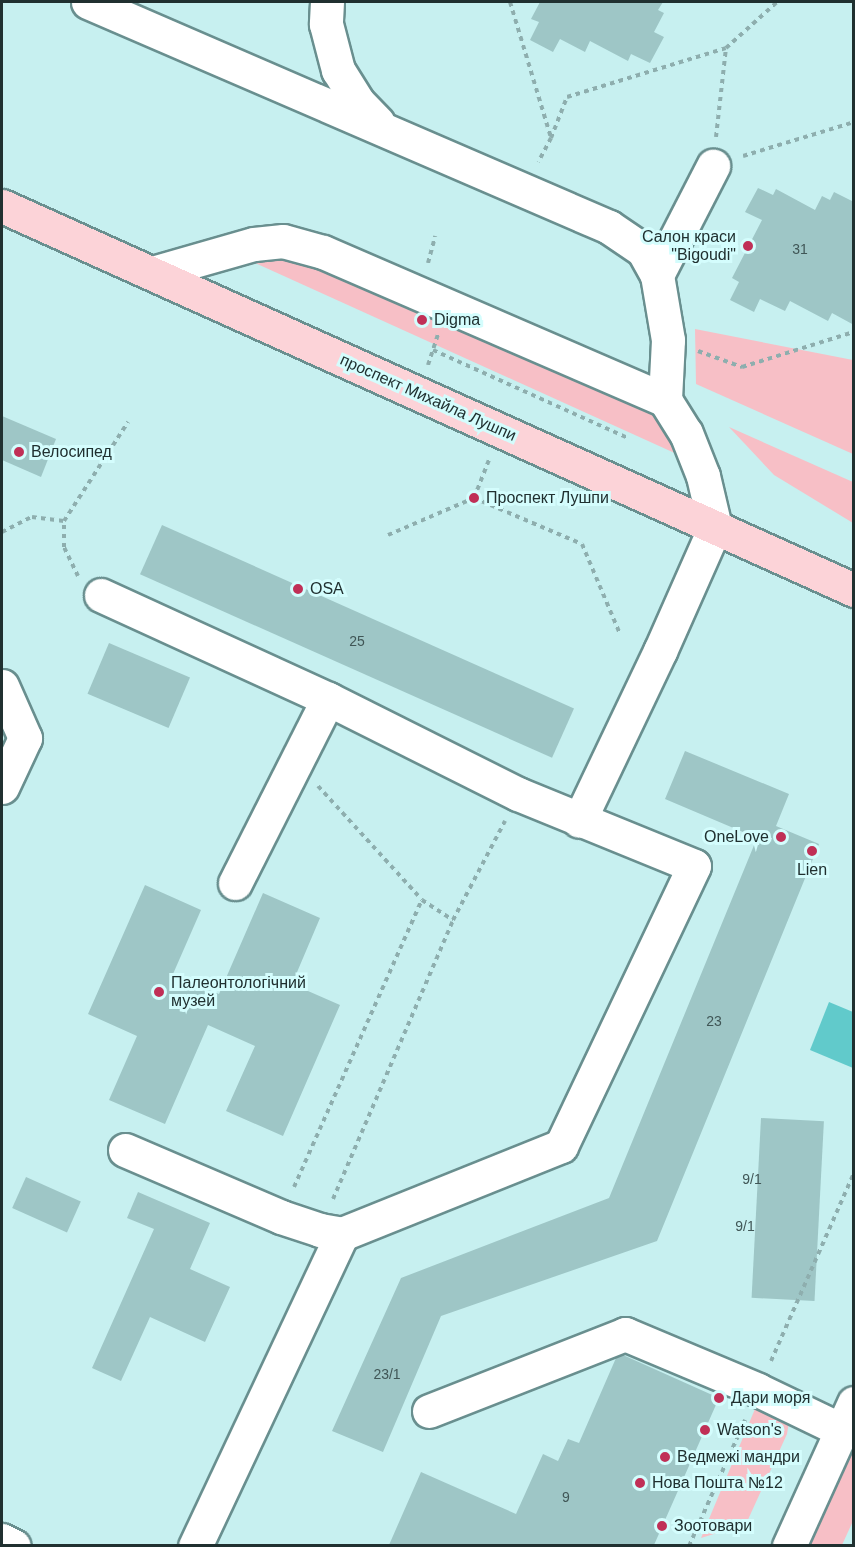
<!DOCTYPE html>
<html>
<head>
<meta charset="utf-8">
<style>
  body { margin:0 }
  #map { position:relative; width:855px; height:1547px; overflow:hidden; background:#c7f0f0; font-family:Arial,sans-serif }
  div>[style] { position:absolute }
  .green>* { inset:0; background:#f7bfc6 }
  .water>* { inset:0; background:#61cacb }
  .building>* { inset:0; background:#9ec6c6; transform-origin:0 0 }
  .path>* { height:4px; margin-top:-2px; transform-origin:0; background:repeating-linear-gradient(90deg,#8eaeae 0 4.5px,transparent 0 9px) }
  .roads { filter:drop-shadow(2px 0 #698f8f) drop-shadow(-2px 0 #698f8f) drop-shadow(0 2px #698f8f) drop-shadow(0 -2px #698f8f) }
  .minor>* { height:33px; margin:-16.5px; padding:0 16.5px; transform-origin:16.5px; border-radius:16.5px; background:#fff }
  .major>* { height:33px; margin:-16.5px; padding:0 16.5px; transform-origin:16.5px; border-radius:16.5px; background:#fcd3d8 }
  .dots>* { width:16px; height:16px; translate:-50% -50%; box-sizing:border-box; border:3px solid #d4fdfd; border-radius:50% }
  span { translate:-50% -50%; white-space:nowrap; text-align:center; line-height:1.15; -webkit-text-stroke:6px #d4fdfd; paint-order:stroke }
  .number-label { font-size:14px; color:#405656 }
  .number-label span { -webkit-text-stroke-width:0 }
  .poi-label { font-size:16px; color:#203030 }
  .right { translate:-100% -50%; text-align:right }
  .left { translate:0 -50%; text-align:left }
  .street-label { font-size:16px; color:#203030 }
  .frame { position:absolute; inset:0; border:3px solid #203030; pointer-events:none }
</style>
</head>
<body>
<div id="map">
  <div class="green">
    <div style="clip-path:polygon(291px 253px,661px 417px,679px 455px,253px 262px,261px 256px)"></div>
    <div style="clip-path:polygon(695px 329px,853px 360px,853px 454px,696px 384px)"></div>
    <div style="clip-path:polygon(729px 427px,853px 482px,853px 523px,774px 475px)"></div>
    <div style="clip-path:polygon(760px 1397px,789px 1422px,787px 1434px,746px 1524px,701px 1538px)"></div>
    <div style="clip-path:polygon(853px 1443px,853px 1521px,842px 1545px,808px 1546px)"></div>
  </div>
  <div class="water">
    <div style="clip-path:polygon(829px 1002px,853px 1012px,853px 1068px,810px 1050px)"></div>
  </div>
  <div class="building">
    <div style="clip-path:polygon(540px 2px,663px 2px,658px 10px,664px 13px,654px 32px,664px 37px,650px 63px,631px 54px,628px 61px,590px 41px,585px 52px,560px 39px,553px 52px,530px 40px,539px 22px,531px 19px)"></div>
    <div style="clip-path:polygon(758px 188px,773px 195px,776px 189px,815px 210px,822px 196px,830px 200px,834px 192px,854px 202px,854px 325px,832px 313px,828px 321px,790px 301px,785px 311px,760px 299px,754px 312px,730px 300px,739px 282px,732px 278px,762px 220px,745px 212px)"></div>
    <div style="clip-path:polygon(2px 416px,56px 439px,41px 477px,2px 460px)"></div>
    <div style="left:162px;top:525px;width:451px;height:54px;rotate:24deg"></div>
    <div style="left:109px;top:643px;width:88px;height:55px;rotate:23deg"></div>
    <div style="clip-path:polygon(685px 751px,789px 794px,776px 826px,819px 844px,657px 1241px,441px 1316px,383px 1452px,332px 1431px,401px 1278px,609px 1198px,757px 838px,665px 799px)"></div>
    <div style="clip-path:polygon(145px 885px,201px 910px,173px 974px,219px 994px,263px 893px,320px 918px,292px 984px,340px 1005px,283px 1136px,226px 1111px,255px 1046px,208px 1025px,165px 1124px,109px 1100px,137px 1036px,88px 1014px)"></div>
    <div style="left:761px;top:1118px;width:63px;height:180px;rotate:3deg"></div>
    <div style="left:26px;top:1177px;width:60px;height:34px;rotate:24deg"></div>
    <div style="clip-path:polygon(138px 1192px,210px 1223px,190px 1269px,230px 1287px,205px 1342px,150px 1317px,121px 1381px,92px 1368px,154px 1229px,127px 1218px)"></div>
    <div style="clip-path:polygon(623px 1355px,719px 1398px,654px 1545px,389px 1545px,421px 1472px,516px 1514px,543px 1454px,558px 1461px,568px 1439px,579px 1443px,616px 1358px)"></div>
  </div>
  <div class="path">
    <div style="left:510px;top:2px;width:142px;rotate:73.2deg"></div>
    <div style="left:551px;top:138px;width:27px;rotate:118deg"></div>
    <div style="left:716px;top:137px;width:90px;rotate:-83.6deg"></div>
    <div style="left:726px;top:48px;width:69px;rotate:-42deg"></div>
    <div style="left:551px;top:138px;width:44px;rotate:-68.7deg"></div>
    <div style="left:567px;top:97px;width:166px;rotate:-17.1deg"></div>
    <div style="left:743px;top:156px;width:116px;rotate:-17deg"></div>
    <div style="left:428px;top:263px;width:28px;rotate:-75deg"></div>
    <div style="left:433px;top:350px;width:212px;rotate:24.3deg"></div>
    <div style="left:698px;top:351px;width:47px;rotate:20deg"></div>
    <div style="left:742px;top:367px;width:117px;rotate:-17.4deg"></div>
    <div style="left:428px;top:365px;width:32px;rotate:-72deg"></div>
    <div style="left:474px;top:498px;width:117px;rotate:23.1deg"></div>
    <div style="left:582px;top:544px;width:98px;rotate:67.1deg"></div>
    <div style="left:2px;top:532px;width:34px;rotate:-27deg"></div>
    <div style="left:32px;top:517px;width:32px;rotate:7deg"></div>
    <div style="left:388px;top:535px;width:94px;rotate:-23.3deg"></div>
    <div style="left:474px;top:498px;width:41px;rotate:-68.5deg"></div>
    <div style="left:78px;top:576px;width:32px;rotate:-116deg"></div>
    <div style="left:64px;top:547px;width:26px;rotate:-90deg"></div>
    <div style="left:64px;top:521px;width:118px;rotate:-57.1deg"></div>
    <div style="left:318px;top:786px;width:154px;rotate:47.6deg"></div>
    <div style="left:422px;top:900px;width:37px;rotate:33deg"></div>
    <div style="left:294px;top:1187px;width:314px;rotate:-66deg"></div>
    <div style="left:333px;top:1199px;width:304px;rotate:-66.7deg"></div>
    <div style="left:453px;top:920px;width:112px;rotate:-62.3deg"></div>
    <div style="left:771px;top:1361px;width:206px;rotate:-66.2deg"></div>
    <div style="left:689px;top:1546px;width:138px;rotate:-66deg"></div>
  </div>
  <div class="roads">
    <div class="minor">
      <div style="left:88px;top:2px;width:568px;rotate:23.36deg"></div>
      <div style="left:609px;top:227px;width:41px;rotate:34.1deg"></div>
      <div style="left:643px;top:250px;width:29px;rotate:61deg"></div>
      <div style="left:657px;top:275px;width:66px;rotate:80.4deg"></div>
      <div style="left:668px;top:340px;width:60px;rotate:92.9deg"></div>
      <div style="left:665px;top:400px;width:39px;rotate:58deg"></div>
      <div style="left:686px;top:433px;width:46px;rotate:68.4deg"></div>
      <div style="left:703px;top:476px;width:52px;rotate:76.8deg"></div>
      <div style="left:715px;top:527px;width:136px;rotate:113.9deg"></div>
      <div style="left:660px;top:651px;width:188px;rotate:115.5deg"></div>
      <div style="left:327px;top:2px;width:22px;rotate:93deg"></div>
      <div style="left:326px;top:24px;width:48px;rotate:75.4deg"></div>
      <div style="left:338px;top:70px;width:36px;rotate:58deg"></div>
      <div style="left:357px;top:101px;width:30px;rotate:46deg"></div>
      <div style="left:152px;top:273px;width:106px;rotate:-15.9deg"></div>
      <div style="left:254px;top:244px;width:29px;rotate:-6deg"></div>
      <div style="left:283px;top:241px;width:41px;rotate:15.4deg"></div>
      <div style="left:323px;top:252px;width:373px;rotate:23.4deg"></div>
      <div style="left:657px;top:275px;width:123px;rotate:-62.8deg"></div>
      <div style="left:101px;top:595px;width:250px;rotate:24.6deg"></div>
      <div style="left:328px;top:699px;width:212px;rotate:26.6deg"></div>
      <div style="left:518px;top:794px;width:190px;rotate:22.2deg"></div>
      <div style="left:694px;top:866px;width:310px;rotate:115.4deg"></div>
      <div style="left:561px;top:1146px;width:236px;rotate:158.1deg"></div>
      <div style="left:342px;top:1234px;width:345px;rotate:115.2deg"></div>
      <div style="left:2px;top:686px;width:57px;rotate:66.1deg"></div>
      <div style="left:25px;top:738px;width:54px;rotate:115.1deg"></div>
      <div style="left:235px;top:883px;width:206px;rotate:-63.2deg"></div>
      <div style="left:125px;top:1150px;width:170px;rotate:23.2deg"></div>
      <div style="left:281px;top:1217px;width:41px;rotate:18.4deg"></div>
      <div style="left:320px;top:1230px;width:22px;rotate:10deg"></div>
      <div style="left:429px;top:1411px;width:211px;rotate:-21.4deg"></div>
      <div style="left:625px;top:1334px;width:144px;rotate:22.8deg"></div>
      <div style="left:758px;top:1390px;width:92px;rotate:25.7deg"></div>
      <div style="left:2px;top:1540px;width:13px;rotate:27deg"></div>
      <div style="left:789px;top:1546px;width:157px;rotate:-65.6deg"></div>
    </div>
    <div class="major">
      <div style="left:2px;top:206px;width:935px;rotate:24.26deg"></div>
    </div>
  </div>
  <div class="dots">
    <div style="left:748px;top:246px;background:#c03057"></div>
    <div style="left:422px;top:320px;background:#c03057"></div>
    <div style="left:19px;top:452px;background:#c03057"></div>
    <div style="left:474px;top:498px;background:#c03057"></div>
    <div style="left:298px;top:589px;background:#c03057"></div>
    <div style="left:781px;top:837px;background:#c03057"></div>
    <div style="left:812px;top:851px;background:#c03057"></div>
    <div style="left:159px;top:992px;background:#c03057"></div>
    <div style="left:719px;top:1398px;background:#c03057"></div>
    <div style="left:705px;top:1430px;background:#c03057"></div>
    <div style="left:665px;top:1457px;background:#c03057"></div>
    <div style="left:640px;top:1483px;background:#c03057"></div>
    <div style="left:662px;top:1526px;background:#c03057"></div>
  </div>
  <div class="number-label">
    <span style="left:800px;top:249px">31</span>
    <span style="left:357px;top:641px">25</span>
    <span style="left:714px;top:1021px">23</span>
    <span style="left:752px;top:1179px">9/1</span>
    <span style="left:745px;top:1226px">9/1</span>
    <span style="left:387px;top:1374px">23/1</span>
    <span style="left:566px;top:1497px">9</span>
  </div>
  <div class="poi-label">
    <span class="right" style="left:736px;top:246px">Салон краси<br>"Bigoudi"</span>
    <span class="left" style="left:434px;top:320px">Digma</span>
    <span class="left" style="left:31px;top:452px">Велосипед</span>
    <span class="left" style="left:486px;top:498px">Проспект Лушпи</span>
    <span class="left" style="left:310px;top:589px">OSA</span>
    <span class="right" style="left:769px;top:837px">OneLove</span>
    <span style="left:812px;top:870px">Lien</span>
    <span class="left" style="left:171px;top:992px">Палеонтологічний<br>музей</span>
    <span class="left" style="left:731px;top:1398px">Дари моря</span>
    <span class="left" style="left:717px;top:1430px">Watson's</span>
    <span class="left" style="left:677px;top:1457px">Ведмежі мандри</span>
    <span class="left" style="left:652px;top:1483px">Нова Пошта №12</span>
    <span class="left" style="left:674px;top:1526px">Зоотовари</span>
  </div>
  <div class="street-label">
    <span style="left:428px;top:398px;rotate:24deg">проспект Михайла Лушпи</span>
  </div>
  <div class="frame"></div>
</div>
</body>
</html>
